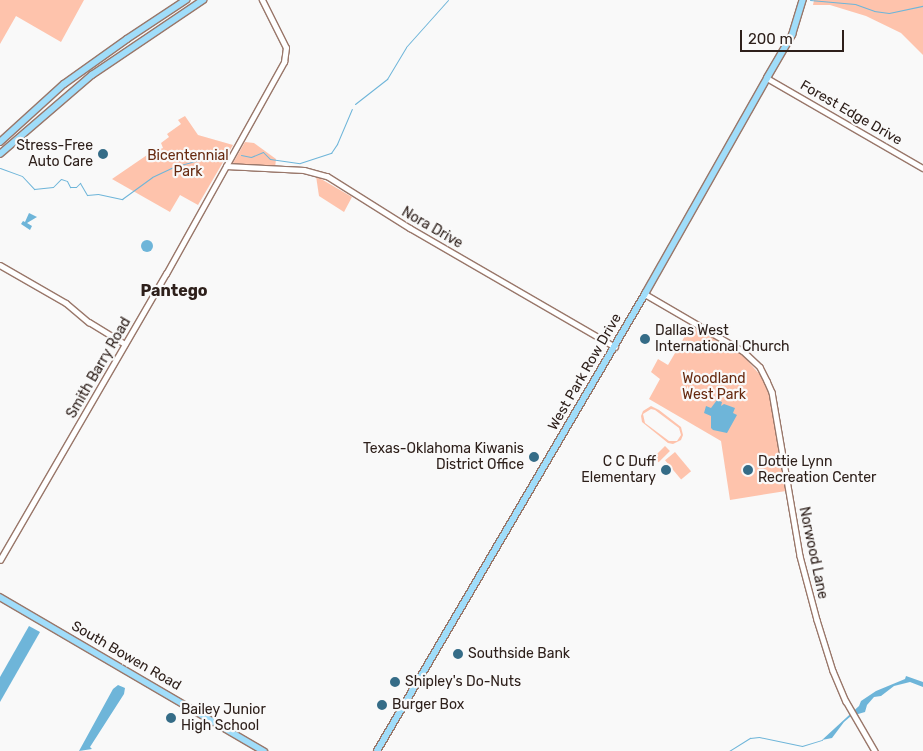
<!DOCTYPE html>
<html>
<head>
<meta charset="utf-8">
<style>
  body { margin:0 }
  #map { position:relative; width:923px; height:751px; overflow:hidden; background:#f9f9f9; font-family:Rubik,sans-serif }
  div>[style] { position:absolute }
  .green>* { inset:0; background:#fec3ac; transform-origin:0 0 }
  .water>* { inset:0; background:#6eb5d9 }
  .round { border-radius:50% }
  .stream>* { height:1px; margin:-0.5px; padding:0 0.5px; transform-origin:0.5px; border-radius:0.5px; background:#6eb5d9 }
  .roads { filter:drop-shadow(1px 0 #99776a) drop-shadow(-1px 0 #99776a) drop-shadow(0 1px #99776a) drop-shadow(0 -1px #99776a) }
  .minor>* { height:4.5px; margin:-2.25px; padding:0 2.25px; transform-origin:2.25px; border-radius:2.25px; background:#fff }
  .major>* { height:5.5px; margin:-2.75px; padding:0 2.75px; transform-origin:2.75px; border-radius:2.75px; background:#a0ddfa }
  .dots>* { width:14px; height:14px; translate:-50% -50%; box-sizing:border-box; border:2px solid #f9f9f9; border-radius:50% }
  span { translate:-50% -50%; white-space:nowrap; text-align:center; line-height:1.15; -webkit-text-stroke:4.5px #f9f9f9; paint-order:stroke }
  .street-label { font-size:14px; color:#2e201b }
  .poi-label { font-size:14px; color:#2e201b }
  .right { translate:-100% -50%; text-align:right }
  .left { translate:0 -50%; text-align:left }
  .park-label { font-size:14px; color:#672a10 }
  .quarter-label { font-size:16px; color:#2e201b; font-weight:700 }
  .scale { position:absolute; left:740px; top:30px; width:104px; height:22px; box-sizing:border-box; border:2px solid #2e201b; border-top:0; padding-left:6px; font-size:15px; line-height:18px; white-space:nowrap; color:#2e201b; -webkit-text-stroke:4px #f9f9f9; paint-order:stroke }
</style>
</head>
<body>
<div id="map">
  <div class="green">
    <div style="clip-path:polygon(0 0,84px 0,61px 42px,16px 16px,0 44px)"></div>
    <div style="clip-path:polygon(814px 0,923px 0,923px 55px,901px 33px,866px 16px,830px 5px,813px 5px)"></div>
    <div style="clip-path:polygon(185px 116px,198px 135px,233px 145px,198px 205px,180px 195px,170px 212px,112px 179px,150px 153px,163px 148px,161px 143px,169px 137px,167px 134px,181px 124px,178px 120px)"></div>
    <div style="clip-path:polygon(245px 142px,254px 143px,276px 159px,275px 168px,236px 166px,233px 163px)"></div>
    <div style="clip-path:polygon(316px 176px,352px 197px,344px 212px,319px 196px)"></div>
    <div style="clip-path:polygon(692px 324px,739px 351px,761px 376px,771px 399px,786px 491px,730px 500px,721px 441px,649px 399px,660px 379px,651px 372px,658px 359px,668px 365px)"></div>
    <div style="clip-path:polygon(evenodd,651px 406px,659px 410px,681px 427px,683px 435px,681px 440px,673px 444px,668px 443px,642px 422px,641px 416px,643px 411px,651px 406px,651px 409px,655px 410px,679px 428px,681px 435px,677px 441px,669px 441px,645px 423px,643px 414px,651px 409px)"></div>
    <div style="left:665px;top:446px;width:7px;height:16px;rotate:45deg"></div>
    <div style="left:675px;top:452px;width:25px;height:13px;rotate:50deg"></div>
  </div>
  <div class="water">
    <div style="clip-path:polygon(29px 213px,37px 217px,27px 223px,32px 226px,30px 230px,21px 224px,23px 221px,25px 222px)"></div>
    <div class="round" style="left:141px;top:240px;width:12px;height:12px"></div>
    <div style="clip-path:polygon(717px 400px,722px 402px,721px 406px,724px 404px,735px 408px,733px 413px,737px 415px,727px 433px,713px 430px,711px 428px,711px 416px,704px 413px,706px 406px,711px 408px)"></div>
    <div style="clip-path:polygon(29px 626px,40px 632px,0 702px,0 677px)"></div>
    <div style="clip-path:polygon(906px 676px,923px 682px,923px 687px,910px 682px,894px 686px,881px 696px,874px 697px,867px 705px,865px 712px,851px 716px,844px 722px,832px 738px,822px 740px,859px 706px,861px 701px,876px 691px,905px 679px)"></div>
    <div style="clip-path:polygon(118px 685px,125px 688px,124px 694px,90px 747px,92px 749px,79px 751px,113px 689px)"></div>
  </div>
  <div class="stream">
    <div style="left:810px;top:0;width:45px;rotate:5.1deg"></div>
    <div style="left:855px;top:4px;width:20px;rotate:20deg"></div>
    <div style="left:874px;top:11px;width:15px;rotate:8deg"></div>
    <div style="left:889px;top:13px;width:35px;rotate:-12deg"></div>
    <div style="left:355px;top:104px;width:41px;rotate:-38deg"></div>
    <div style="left:387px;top:79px;width:37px;rotate:-59deg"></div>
    <div style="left:406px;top:47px;width:63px;rotate:-48.2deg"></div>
    <div style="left:241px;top:155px;width:10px;rotate:11deg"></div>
    <div style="left:251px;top:157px;width:13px;rotate:-23deg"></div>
    <div style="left:263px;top:152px;width:10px;rotate:45deg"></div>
    <div style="left:270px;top:159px;width:30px;rotate:8deg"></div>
    <div style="left:300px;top:163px;width:33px;rotate:-18deg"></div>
    <div style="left:331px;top:153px;width:11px;rotate:-56deg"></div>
    <div style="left:337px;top:144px;width:38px;rotate:-67deg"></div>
    <div style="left:0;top:168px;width:23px;rotate:20deg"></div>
    <div style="left:22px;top:176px;width:18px;rotate:47deg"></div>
    <div style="left:34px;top:189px;width:19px;rotate:-6deg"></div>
    <div style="left:53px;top:187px;width:11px;rotate:-45deg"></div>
    <div style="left:61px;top:179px;width:6px;rotate:18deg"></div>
    <div style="left:67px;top:181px;width:7px;rotate:63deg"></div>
    <div style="left:70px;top:187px;width:6px"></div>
    <div style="left:76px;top:187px;width:6px;rotate:-45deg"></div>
    <div style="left:80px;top:183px;width:14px;rotate:60deg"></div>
    <div style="left:87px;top:195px;width:11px;rotate:-5deg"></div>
    <div style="left:98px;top:194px;width:25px;rotate:12deg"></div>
    <div style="left:122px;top:199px;width:37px;rotate:-36deg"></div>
    <div style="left:152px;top:177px;width:23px;rotate:-25deg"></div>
    <div style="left:173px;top:167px;width:42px;rotate:-15deg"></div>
    <div style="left:214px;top:156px;width:16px;rotate:-4deg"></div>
    <div style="left:729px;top:751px;width:25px;rotate:-32deg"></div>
    <div style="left:750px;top:738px;width:9px;rotate:-6deg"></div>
    <div style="left:759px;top:737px;width:44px;rotate:11.8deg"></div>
    <div style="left:802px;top:746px;width:21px;rotate:-17deg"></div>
  </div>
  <div class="roads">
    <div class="minor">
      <div style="left:767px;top:78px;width:180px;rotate:30deg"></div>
      <div style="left:226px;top:166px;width:78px;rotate:2.9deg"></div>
      <div style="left:304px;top:170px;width:24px;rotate:15deg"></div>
      <div style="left:327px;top:176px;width:98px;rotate:32.1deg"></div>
      <div style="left:410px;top:228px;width:237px;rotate:30.1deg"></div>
      <div style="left:0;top:265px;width:76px;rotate:29.9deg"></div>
      <div style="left:66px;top:303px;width:30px;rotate:40deg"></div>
      <div style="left:89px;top:322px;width:42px;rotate:31.4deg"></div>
      <div style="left:645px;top:294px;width:113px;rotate:30.2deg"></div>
      <div style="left:743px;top:351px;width:23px;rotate:43deg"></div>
      <div style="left:760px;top:367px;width:16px;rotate:63deg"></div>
      <div style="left:767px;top:381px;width:12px;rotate:66deg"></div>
      <div style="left:772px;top:392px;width:166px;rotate:80.3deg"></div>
      <div style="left:800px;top:556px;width:66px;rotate:75.1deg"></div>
      <div style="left:817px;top:620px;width:53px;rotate:72.6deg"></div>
      <div style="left:833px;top:671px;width:33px;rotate:67deg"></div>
      <div style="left:846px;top:701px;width:58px;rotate:59.9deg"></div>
      <div style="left:0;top:560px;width:331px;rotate:-59.9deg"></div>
      <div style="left:166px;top:274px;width:243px;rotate:-60.9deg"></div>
      <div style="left:284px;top:62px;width:14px;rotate:-82deg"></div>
      <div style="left:286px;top:48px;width:54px;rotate:-116.6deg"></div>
    </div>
    <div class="major">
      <div style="left:0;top:142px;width:86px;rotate:-42.2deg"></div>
      <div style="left:64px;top:84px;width:77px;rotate:-35.5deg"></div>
      <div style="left:127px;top:39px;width:71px;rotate:-33.5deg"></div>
      <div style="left:0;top:154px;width:121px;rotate:-40.7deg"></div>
      <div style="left:92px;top:75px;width:134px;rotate:-34deg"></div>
      <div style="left:0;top:597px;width:306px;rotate:30.3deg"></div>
      <div style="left:377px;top:751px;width:530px;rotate:-59.61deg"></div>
      <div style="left:645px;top:294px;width:248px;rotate:-60.5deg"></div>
      <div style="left:767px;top:78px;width:50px;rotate:-59.8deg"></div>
      <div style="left:792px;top:35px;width:37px;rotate:-73deg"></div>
    </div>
  </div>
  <div class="dots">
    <div style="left:103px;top:154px;background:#356c87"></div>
    <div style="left:645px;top:339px;background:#356c87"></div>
    <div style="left:534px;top:457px;background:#356c87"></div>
    <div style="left:666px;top:470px;background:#356c87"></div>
    <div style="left:748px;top:470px;background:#356c87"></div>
    <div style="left:458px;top:654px;background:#356c87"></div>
    <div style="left:395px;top:682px;background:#356c87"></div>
    <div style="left:382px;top:705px;background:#356c87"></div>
    <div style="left:171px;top:718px;background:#356c87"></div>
  </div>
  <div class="street-label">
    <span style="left:851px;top:113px;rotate:30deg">Forest Edge Drive</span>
    <span style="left:432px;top:228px;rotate:30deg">Nora Drive</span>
    <span style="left:99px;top:368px;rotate:-60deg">Smith Barry Road</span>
    <span style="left:585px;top:372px;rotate:-60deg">West Park Row Drive</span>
    <span style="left:813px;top:553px;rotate:78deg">Norwood Lane</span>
    <span style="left:126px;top:656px;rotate:30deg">South Bowen Road</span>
  </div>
  <div class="poi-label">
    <span class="right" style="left:93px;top:154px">Stress-Free<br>Auto Care</span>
    <span class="left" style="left:655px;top:339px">Dallas West<br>International Church</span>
    <span class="right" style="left:524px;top:457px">Texas-Oklahoma Kiwanis<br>District Office</span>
    <span class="right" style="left:656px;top:470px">C C Duff<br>Elementary</span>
    <span class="left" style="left:758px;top:470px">Dottie Lynn<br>Recreation Center</span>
    <span class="left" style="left:468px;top:654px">Southside Bank</span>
    <span class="left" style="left:405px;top:682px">Shipley's Do-Nuts</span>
    <span class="left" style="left:392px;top:705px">Burger Box</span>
    <span class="left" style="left:181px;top:718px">Bailey Junior<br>High School</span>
  </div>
  <div class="park-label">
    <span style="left:188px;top:164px">Bicentennial<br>Park</span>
    <span style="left:714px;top:387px">Woodland<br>West Park</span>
  </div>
  <div class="quarter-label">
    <span style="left:174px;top:291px">Pantego</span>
  </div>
  <div class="scale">200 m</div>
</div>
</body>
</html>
